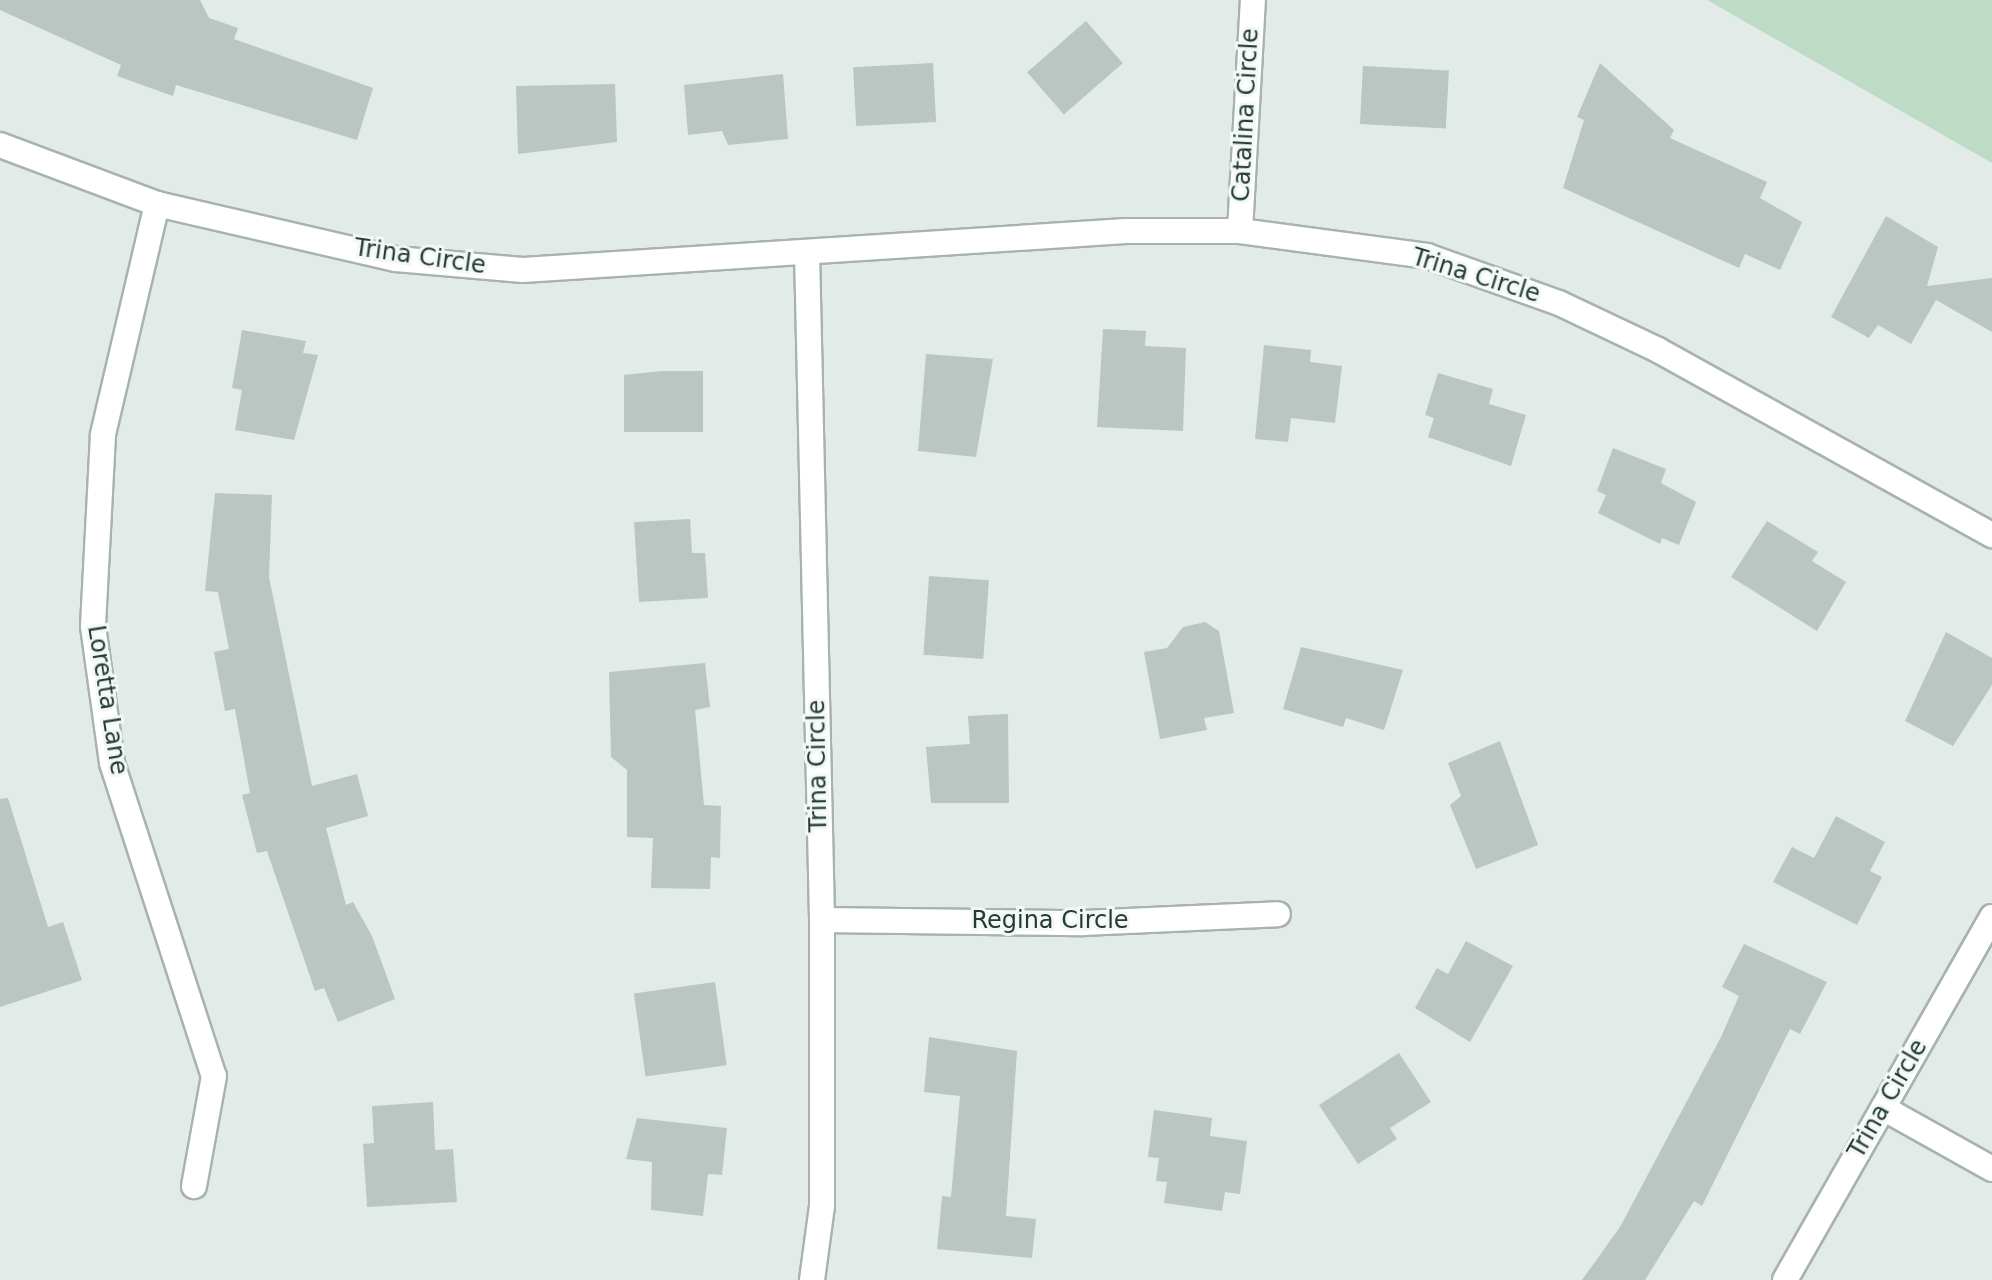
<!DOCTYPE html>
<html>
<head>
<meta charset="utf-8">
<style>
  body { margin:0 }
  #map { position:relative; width:1992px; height:1280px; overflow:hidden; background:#e3ebe8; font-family:"DejaVu Sans",sans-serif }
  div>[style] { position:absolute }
  .green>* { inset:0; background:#bedbc6 }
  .building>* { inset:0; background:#b9c6c1; transform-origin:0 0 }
  .roads { filter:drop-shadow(2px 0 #a6b3af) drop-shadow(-2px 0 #a6b3af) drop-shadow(0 2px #a6b3af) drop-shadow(0 -2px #a6b3af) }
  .street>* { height:24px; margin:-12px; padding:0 12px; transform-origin:12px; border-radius:12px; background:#fff }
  span { translate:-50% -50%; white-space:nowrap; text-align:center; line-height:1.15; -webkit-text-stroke:6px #f3f8f6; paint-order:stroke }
  .street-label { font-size:24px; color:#243b35 }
</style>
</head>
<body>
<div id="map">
  <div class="green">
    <div style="clip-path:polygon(1707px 0,1992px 0,1992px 163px)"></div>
  </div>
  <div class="building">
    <div style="clip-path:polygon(0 0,200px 0,209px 18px,238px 28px,234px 39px,373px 88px,357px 140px,176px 85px,173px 96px,117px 76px,121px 65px,0 10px)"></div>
    <div style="left:1086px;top:21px;width:56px;height:78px;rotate:49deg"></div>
    <div style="left:933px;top:63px;width:59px;height:80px;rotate:87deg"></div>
    <div style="clip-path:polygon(1600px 63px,1674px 130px,1670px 138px,1767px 182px,1760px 198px,1802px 222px,1780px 270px,1745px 254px,1739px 268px,1563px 188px,1584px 120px,1577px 117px)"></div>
    <div style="left:1363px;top:66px;width:86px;height:58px;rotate:3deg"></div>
    <div style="clip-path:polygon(783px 74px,788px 139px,728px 145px,722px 131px,688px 135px,684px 85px)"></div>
    <div style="clip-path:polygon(615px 84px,617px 142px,518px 154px,516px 86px)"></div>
    <div style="clip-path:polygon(1886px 216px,1938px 247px,1927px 286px,1992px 278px,1992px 332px,1936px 300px,1911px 344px,1878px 325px,1869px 338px,1831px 317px)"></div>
    <div style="clip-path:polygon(1103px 329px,1146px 331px,1145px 346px,1186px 348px,1183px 431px,1097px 427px)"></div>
    <div style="clip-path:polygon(242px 330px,306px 341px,303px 353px,318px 355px,294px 440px,235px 430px,242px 390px,232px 388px)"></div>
    <div style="clip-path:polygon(1264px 345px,1311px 350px,1310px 362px,1342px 366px,1335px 423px,1291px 418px,1288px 442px,1255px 439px)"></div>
    <div style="clip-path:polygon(926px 354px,993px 359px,976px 457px,918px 451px)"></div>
    <div style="clip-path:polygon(662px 371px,703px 371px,703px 432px,624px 432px,624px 375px)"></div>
    <div style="clip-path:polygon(1438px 373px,1493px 389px,1489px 404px,1526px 415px,1511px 466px,1428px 437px,1434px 418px,1425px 415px)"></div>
    <div style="clip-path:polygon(1613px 448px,1666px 469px,1661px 483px,1696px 502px,1679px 545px,1662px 538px,1660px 544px,1598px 513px,1606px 495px,1597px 491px)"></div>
    <div style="clip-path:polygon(215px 493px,272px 495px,269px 577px,312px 786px,357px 774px,368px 816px,326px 828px,346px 905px,353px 902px,372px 936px,395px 999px,338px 1022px,324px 988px,315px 991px,267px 851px,257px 853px,242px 795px,250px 793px,235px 709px,225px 711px,214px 652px,229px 649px,218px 592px,205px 591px)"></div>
    <div style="clip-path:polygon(690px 519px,692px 553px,705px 553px,708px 598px,639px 602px,634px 522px)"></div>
    <div style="clip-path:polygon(1767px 521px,1818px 552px,1812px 561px,1846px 582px,1817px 631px,1731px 577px)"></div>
    <div style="left:929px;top:576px;width:60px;height:79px;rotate:4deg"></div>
    <div style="clip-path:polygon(1205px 622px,1219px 631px,1234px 713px,1204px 718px,1207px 730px,1160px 739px,1144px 652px,1167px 648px,1183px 627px)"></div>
    <div style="clip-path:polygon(1946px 632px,1992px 658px,1992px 685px,1953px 746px,1905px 721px)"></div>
    <div style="clip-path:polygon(1301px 647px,1403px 670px,1384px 730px,1346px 718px,1343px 727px,1283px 709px)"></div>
    <div style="clip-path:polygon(705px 663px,710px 707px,695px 710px,704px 805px,721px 806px,720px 858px,711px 857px,710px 889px,651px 888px,653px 838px,627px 837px,627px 770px,611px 757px,609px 672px)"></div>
    <div style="clip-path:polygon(1008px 714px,1009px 803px,931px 803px,926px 747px,970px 744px,968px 716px)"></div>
    <div style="clip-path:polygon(1500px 741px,1538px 845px,1476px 869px,1450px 805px,1461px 796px,1448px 763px)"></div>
    <div style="clip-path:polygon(8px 798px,48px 927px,63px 922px,82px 980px,0 1007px,0 799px)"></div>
    <div style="clip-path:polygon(1836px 816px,1885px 842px,1870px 871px,1882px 877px,1857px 925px,1773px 882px,1792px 847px,1814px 858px)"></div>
    <div style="clip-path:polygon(1466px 941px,1513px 966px,1470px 1042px,1415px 1008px,1437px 968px,1448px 974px)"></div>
    <div style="clip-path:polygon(1744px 944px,1827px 982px,1800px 1034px,1790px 1029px,1702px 1206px,1694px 1201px,1645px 1280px,1582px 1280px,1620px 1227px,1721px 1037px,1739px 996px,1722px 987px)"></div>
    <div style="left:715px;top:982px;width:84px;height:82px;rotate:82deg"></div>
    <div style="clip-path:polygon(929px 1037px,1017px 1051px,1006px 1216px,1036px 1219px,1032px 1258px,937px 1249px,942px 1196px,951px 1197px,960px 1096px,924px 1092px)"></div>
    <div style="clip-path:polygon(1399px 1053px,1431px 1102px,1390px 1128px,1397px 1139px,1358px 1164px,1319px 1105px)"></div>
    <div style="clip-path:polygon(433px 1102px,435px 1150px,453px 1149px,457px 1202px,367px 1207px,363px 1144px,374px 1143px,372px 1106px)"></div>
    <div style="clip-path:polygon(1154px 1110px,1212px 1118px,1210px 1136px,1247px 1141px,1240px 1194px,1225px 1192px,1222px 1211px,1164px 1203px,1167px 1182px,1156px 1181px,1159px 1158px,1148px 1157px)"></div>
    <div style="clip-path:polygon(637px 1118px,727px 1128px,722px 1175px,708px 1174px,703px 1216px,651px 1210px,652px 1162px,626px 1159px)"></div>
  </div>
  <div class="roads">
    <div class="street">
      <div style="left:0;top:145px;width:168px;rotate:20.6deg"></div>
      <div style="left:157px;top:204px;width:245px;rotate:13deg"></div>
      <div style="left:396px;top:259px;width:127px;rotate:5deg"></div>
      <div style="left:523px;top:270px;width:604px;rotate:-3.7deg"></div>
      <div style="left:1126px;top:231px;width:114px"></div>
      <div style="left:1240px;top:231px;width:189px;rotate:7.6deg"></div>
      <div style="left:1427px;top:256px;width:140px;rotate:19.6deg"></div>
      <div style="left:1559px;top:303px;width:110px;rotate:25.4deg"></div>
      <div style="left:1658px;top:350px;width:382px;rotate:29deg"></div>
      <div style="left:157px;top:204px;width:237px;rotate:103.2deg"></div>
      <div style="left:103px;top:435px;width:191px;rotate:93deg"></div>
      <div style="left:93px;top:626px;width:138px;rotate:82.1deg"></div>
      <div style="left:112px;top:763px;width:329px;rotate:72deg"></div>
      <div style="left:214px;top:1076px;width:112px;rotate:100.3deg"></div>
      <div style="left:1240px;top:231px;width:231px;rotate:-86.8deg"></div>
      <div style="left:807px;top:252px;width:668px;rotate:88.71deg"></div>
      <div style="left:822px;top:920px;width:286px;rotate:90deg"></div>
      <div style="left:822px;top:1206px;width:75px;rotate:97.7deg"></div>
      <div style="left:822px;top:920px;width:261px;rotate:0.7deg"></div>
      <div style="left:1083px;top:923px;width:195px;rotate:-2.6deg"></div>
      <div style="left:1883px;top:1108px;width:125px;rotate:29.2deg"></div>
      <div style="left:1785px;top:1280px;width:418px;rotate:-60.3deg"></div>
    </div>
  </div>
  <div class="street-label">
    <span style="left:1246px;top:115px;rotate:-87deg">Catalina Circle</span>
    <span style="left:420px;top:257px;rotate:8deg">Trina Circle</span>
    <span style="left:1476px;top:276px;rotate:17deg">Trina Circle</span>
    <span style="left:107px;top:700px;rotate:81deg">Loretta Lane</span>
    <span style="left:818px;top:766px;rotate:-91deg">Trina Circle</span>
    <span style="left:1050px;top:921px">Regina Circle</span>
    <span style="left:1888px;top:1099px;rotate:-60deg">Trina Circle</span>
  </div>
</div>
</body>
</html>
